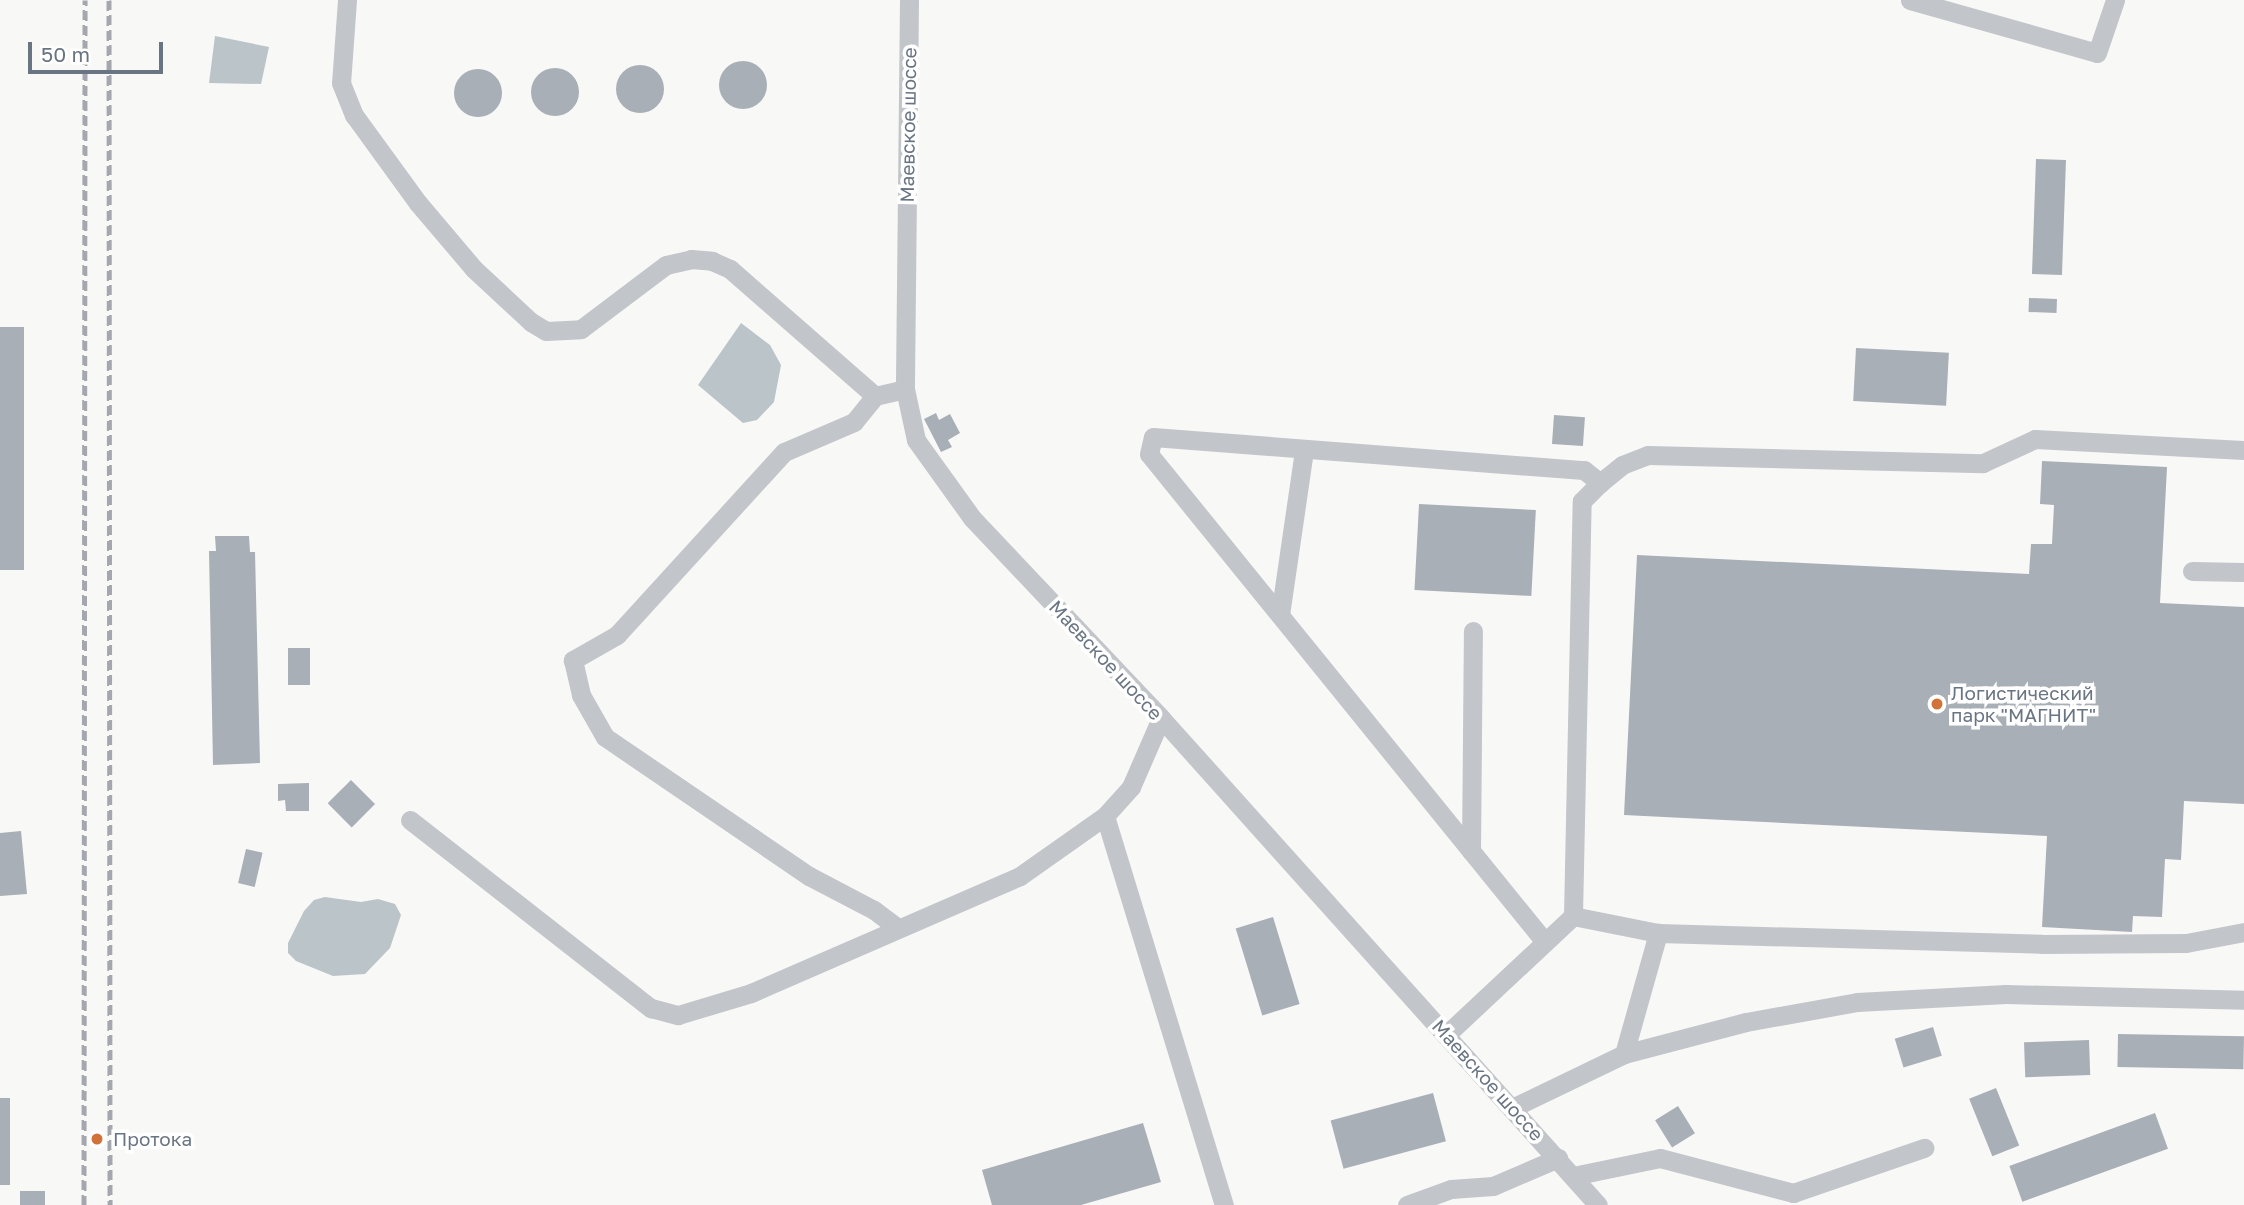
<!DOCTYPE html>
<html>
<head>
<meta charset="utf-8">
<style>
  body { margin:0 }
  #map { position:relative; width:2244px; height:1205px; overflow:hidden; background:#f8f8f6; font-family:"Golos Text",sans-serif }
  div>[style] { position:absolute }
  .water>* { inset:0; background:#bbc4c9 }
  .building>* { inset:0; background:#a9afb6; transform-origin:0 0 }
  .round { border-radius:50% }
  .minor>* { height:19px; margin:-9.5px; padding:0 9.5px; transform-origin:9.5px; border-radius:9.5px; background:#c2c5c9 }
  .rail>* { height:5px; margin-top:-2.5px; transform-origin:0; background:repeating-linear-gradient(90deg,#a4a8ae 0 10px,transparent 0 15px) }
  .dots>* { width:19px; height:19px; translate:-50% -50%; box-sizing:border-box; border:4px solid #fff; border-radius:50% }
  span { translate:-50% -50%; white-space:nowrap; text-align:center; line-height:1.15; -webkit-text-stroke:7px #fff; paint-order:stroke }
  .street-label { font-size:19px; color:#6a7584 }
  .poi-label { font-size:19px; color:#6a7584 }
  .left { translate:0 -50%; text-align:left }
  .scale { position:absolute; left:28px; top:42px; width:135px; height:32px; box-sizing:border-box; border:4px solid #6a7584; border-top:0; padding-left:9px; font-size:21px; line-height:24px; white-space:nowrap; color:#6a7584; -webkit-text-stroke:5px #fff; paint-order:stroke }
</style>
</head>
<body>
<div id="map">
  <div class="water">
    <div style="clip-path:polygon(215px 36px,269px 47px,261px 84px,209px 83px)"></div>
    <div style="clip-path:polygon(741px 323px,770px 345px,781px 365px,774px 402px,757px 420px,743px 423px,698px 385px)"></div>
    <div style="clip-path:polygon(325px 897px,361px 902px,378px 899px,395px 904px,401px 915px,390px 948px,365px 974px,333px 976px,296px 961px,288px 953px,288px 943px,304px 911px,314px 900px)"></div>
  </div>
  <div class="building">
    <div class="round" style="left:719px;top:61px;width:48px;height:48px"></div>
    <div class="round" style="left:616px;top:65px;width:48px;height:48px"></div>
    <div class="round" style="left:531px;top:68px;width:48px;height:48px"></div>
    <div class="round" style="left:454px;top:69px;width:48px;height:48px"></div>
    <div style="left:2036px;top:159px;width:30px;height:115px;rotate:2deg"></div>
    <div style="left:2029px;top:298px;width:28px;height:14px;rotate:2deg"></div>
    <div style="left:24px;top:327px;width:243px;height:24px;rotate:90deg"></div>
    <div style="left:1856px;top:348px;width:93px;height:53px;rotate:3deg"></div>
    <div style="clip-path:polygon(936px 413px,939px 420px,950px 414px,960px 433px,948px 440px,952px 447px,941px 452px,924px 419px)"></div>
    <div style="left:1554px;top:415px;width:31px;height:29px;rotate:4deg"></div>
    <div style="clip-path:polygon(2042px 461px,2167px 467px,2160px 603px,2244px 607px,2244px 804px,2184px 801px,2181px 860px,2165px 859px,2162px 917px,2133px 916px,2132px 932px,2042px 927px,2047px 836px,1624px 815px,1637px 555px,2029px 574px,2031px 544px,2052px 544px,2054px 505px,2040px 504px)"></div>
    <div style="left:1419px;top:504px;width:117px;height:86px;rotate:3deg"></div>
    <div style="clip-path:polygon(215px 536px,249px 536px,250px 552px,255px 552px,260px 763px,213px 765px,209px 551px,216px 551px)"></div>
    <div style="left:310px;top:648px;width:37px;height:22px;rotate:90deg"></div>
    <div style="left:351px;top:780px;width:34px;height:33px;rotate:45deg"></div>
    <div style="clip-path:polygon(309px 783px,309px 811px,286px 811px,285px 800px,278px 801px,278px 784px)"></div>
    <div style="clip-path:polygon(21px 831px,27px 894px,0 896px,0 833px)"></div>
    <div style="left:246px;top:849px;width:17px;height:35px;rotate:13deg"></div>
    <div style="left:1273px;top:917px;width:91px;height:39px;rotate:73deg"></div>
    <div style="left:1933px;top:1027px;width:30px;height:40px;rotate:73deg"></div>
    <div style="left:2118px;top:1034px;width:126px;height:33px;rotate:1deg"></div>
    <div style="left:2089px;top:1040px;width:35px;height:65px;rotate:88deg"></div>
    <div style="left:1996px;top:1088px;width:62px;height:29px;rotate:68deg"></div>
    <div style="left:1433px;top:1093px;width:50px;height:106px;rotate:75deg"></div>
    <div style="left:0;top:1098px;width:10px;height:87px"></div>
    <div style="left:1678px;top:1106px;width:32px;height:27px;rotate:58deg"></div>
    <div style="left:2155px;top:1113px;width:38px;height:155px;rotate:70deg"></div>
    <div style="clip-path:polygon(1143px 1123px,1161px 1182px,1081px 1205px,992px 1205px,982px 1170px)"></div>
    <div style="left:20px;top:1191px;width:25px;height:14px"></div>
  </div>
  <div class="minor">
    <div style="left:347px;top:0;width:83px;rotate:94.1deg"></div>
    <div style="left:341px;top:83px;width:35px;rotate:68deg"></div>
    <div style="left:354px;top:115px;width:109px;rotate:54deg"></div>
    <div style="left:418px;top:203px;width:87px;rotate:49.7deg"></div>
    <div style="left:474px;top:269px;width:78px;rotate:42.9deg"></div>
    <div style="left:531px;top:322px;width:17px;rotate:31deg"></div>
    <div style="left:546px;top:331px;width:35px;rotate:-3deg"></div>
    <div style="left:581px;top:329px;width:106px;rotate:-37deg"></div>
    <div style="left:666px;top:265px;width:26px;rotate:-13deg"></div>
    <div style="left:691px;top:259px;width:21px;rotate:5deg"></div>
    <div style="left:712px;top:261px;width:20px;rotate:24deg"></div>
    <div style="left:730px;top:269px;width:193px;rotate:41.2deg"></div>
    <div style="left:875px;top:396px;width:31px;rotate:-13deg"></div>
    <div style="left:909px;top:0;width:389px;rotate:90.6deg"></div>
    <div style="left:905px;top:389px;width:52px;rotate:77.8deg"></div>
    <div style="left:916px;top:440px;width:96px;rotate:54.3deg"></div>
    <div style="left:972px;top:518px;width:275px;rotate:46.6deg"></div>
    <div style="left:1161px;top:718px;width:654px;rotate:48.1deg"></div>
    <div style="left:1910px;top:0;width:194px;rotate:15.8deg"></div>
    <div style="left:2097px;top:53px;width:56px;rotate:-71.2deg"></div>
    <div style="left:875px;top:396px;width:33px;rotate:129deg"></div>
    <div style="left:854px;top:422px;width:76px;rotate:156.8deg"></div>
    <div style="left:784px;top:452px;width:248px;rotate:132.4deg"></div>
    <div style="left:617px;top:635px;width:51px;rotate:150.4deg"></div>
    <div style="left:573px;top:660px;width:36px;rotate:77deg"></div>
    <div style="left:581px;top:695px;width:48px;rotate:60.3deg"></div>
    <div style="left:605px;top:737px;width:247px;rotate:34.3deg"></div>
    <div style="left:809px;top:876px;width:73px;rotate:27.6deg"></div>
    <div style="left:874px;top:910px;width:30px;rotate:37deg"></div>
    <div style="left:2192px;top:571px;width:52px;rotate:1.1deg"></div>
    <div style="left:1280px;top:615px;width:167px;rotate:-81.7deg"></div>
    <div style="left:1105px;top:816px;width:407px;rotate:73deg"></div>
    <div style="left:410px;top:820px;width:306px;rotate:38deg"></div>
    <div style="left:651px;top:1008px;width:28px;rotate:15deg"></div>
    <div style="left:678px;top:1015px;width:76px;rotate:-16.8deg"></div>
    <div style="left:751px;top:993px;width:293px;rotate:-23.5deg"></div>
    <div style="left:1020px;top:876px;width:104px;rotate:-35.2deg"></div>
    <div style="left:1105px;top:816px;width:39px;rotate:-48deg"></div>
    <div style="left:1131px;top:787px;width:75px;rotate:-66.5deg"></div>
    <div style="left:1471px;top:851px;width:220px;rotate:-89.5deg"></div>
    <div style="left:1658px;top:933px;width:384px;rotate:1.6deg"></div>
    <div style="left:2042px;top:944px;width:144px;rotate:-0.4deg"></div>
    <div style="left:2186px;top:943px;width:59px;rotate:-10.7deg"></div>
    <div style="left:1545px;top:942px;width:628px;rotate:-129.06deg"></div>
    <div style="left:1149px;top:454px;width:17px;rotate:-77deg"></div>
    <div style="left:1153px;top:437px;width:432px;rotate:4.4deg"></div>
    <div style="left:1584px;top:470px;width:21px;rotate:39deg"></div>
    <div style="left:1447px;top:1034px;width:173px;rotate:-43.1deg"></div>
    <div style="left:1624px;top:1054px;width:126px;rotate:-14.7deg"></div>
    <div style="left:1746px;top:1022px;width:113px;rotate:-10.2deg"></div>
    <div style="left:1857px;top:1002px;width:149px;rotate:-3.1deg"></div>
    <div style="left:2006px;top:994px;width:238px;rotate:1.4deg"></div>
    <div style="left:1514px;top:1107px;width:122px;rotate:-25.7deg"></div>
    <div style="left:1624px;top:1054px;width:126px;rotate:-74.3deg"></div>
    <div style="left:1658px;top:933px;width:87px;rotate:-168.7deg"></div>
    <div style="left:1573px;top:916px;width:415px;rotate:-88.8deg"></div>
    <div style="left:1582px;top:501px;width:25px;rotate:-45deg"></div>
    <div style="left:1600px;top:483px;width:28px;rotate:-39deg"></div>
    <div style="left:1622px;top:465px;width:28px;rotate:-21deg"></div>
    <div style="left:1648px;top:455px;width:335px;rotate:1.4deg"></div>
    <div style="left:1983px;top:463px;width:57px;rotate:-24.8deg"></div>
    <div style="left:2035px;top:439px;width:209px;rotate:3deg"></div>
    <div style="left:1573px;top:1176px;width:89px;rotate:-11.7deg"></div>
    <div style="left:1660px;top:1158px;width:138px;rotate:14.7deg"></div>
    <div style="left:1793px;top:1193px;width:139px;rotate:-19deg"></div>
    <div style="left:1407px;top:1205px;width:47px;rotate:-20deg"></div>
    <div style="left:1451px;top:1189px;width:42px;rotate:-4.1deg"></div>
    <div style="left:1493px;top:1186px;width:71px;rotate:-23.3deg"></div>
  </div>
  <div class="rail">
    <div style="left:109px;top:0;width:1205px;rotate:89.95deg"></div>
    <div style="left:84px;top:1205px;width:1205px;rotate:-89.95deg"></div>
  </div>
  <div class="dots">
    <div style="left:1937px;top:704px;background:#d2723b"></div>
    <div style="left:97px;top:1139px;background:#d2723b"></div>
  </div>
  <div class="street-label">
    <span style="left:908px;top:125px;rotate:-89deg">Маевское шоссе</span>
    <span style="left:1106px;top:660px;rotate:47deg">Маевское шоссе</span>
    <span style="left:1488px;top:1080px;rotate:48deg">Маевское шоссе</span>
  </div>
  <div class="poi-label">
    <span class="left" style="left:1951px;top:704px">Логистический<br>парк "МАГНИТ"</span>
    <span class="left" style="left:113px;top:1139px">Протока</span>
  </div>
  <div class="scale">50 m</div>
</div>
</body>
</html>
